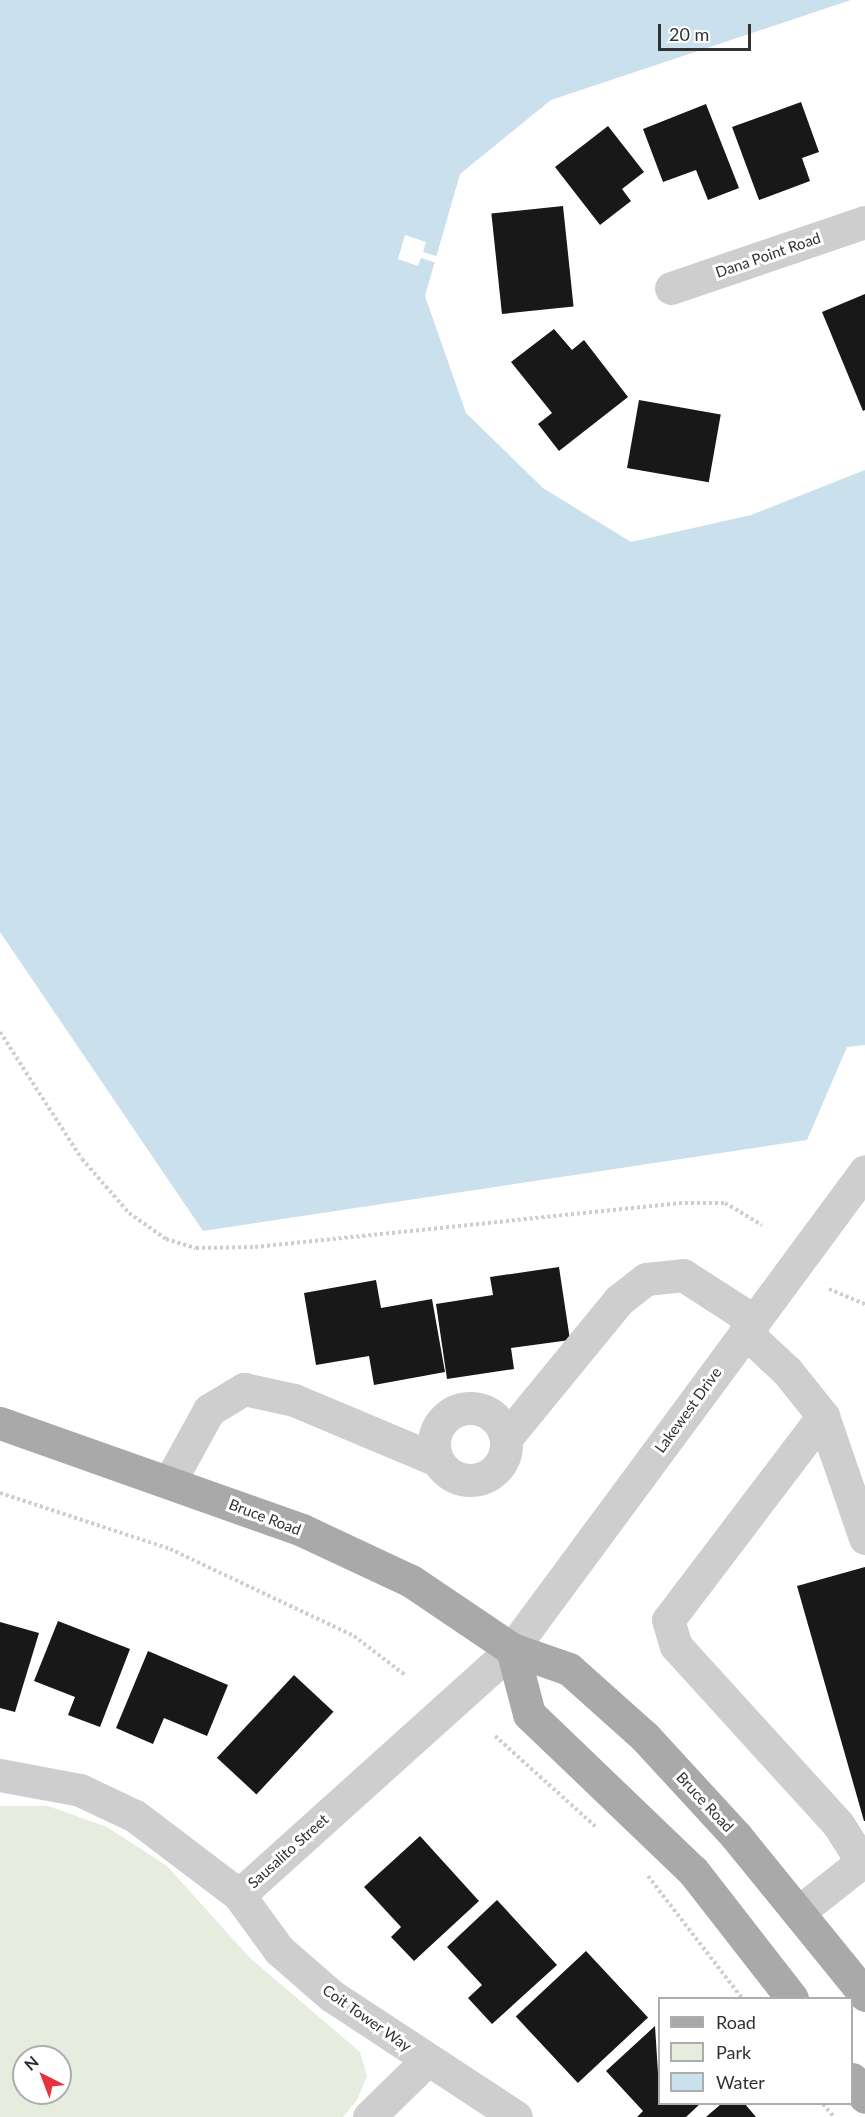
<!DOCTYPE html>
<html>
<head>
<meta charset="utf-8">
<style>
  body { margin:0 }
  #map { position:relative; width:865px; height:2117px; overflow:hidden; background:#fff; font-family:Lato,sans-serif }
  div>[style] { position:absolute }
  .green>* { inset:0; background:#e6eddf }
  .water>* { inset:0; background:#cbe0ed }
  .pier>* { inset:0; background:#fff }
  .building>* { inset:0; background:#181818; transform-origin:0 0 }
  .path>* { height:4px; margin-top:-2px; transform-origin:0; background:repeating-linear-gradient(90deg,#cecece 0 3px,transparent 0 6px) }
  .minor>* { height:33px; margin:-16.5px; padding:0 16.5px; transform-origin:16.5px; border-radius:16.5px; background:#cecece }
  .minor>.ring { margin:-16.5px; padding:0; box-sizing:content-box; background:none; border:33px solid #cecece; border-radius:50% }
  .major>* { height:33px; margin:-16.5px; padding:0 16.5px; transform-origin:16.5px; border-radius:16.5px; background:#a9a9a9 }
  span { translate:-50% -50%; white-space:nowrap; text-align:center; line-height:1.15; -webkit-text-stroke:6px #fff; paint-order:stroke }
  .street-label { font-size:15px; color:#313131 }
  .legend { position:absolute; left:658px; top:1997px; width:195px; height:108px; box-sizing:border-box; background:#fff; border:2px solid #adadad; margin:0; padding:8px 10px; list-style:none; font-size:18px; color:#313131 }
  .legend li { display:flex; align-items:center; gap:12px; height:30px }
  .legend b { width:30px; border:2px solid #adadad }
  .north { position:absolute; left:12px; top:2045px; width:60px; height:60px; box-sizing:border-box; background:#fff; border:2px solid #adadad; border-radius:50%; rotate:318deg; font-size:16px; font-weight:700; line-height:24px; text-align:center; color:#313131 }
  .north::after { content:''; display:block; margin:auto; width:21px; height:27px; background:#e7333e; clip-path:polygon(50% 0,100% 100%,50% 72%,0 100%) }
  .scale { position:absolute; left:658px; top:24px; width:93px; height:27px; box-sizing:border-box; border:3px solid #313131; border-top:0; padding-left:8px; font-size:18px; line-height:21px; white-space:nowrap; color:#313131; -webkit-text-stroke:4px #fff; paint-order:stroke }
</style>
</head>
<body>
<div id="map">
  <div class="green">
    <div style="clip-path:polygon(evenodd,0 1806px,48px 1806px,107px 1827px,167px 1866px,250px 1958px,360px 2052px,367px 2076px,357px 2100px,343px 2117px,0 2117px,0 1806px,24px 2057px,60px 2057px,60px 2093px,24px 2093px,24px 2057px)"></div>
  </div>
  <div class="water">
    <div style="clip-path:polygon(0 0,851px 0,551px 100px,460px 174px,425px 296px,466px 413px,543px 488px,631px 542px,751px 515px,865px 470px,865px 1045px,847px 1047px,807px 1140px,203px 1231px,0 932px)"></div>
  </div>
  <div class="pier">
    <div style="clip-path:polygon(405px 235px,426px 242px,423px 252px,439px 257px,437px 263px,421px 258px,418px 266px,398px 259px)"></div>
  </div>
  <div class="building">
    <div style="clip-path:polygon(801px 102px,819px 152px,802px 158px,810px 181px,759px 200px,732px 127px)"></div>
    <div style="clip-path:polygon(706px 104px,739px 188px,708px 200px,696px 170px,663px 182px,643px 129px)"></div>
    <div style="clip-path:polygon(608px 126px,644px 172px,622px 189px,631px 201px,600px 225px,555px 167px)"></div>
    <div style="left:563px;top:206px;width:101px;height:72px;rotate:84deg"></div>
    <div style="clip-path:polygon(865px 294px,865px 410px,863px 411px,822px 312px)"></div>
    <div style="clip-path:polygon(554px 329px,572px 350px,584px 340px,628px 397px,559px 451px,538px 424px,552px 413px,511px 362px)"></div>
    <div style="left:639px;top:400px;width:83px;height:69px;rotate:10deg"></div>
    <div style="clip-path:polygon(559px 1267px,570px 1340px,511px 1348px,514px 1369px,447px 1379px,436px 1304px,493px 1295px,490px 1277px)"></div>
    <div style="clip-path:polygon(376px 1280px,381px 1308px,432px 1299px,445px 1372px,374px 1385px,369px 1356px,316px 1365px,304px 1293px)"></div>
    <div style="clip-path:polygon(865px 1567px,865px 1821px,864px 1821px,797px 1586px)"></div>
    <div style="clip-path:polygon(58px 1621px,130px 1649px,100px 1727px,68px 1715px,75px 1697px,34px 1681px)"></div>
    <div style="clip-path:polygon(0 1622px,39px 1633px,15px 1712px,0 1708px)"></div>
    <div style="clip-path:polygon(148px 1651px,228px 1685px,207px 1736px,164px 1718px,153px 1744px,116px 1728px)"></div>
    <div style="left:294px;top:1675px;width:54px;height:113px;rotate:43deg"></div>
    <div style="clip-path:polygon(420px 1836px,479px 1901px,414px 1961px,391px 1937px,401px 1927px,364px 1887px)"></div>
    <div style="clip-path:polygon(497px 1900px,557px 1965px,492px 2024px,468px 1998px,482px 1985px,447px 1947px)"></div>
    <div style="left:586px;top:1951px;width:91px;height:96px;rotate:47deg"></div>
    <div style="clip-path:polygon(655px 2026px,660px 2104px,700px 2104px,686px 2117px,637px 2117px,643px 2111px,606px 2071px)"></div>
    <div style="clip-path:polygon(721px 2104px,745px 2104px,756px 2117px,706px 2117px)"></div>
  </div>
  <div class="path">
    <div style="left:0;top:1032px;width:151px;rotate:57.2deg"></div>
    <div style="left:82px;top:1159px;width:72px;rotate:49deg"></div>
    <div style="left:129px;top:1213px;width:45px;rotate:35.1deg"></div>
    <div style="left:166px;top:1239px;width:31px;rotate:17deg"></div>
    <div style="left:196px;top:1248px;width:59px;rotate:-1deg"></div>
    <div style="left:255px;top:1247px;width:426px;rotate:-5.9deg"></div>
    <div style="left:679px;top:1203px;width:46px"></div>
    <div style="left:725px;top:1203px;width:43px;rotate:30.7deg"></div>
    <div style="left:829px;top:1289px;width:39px;rotate:23deg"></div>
    <div style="left:0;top:1493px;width:179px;rotate:18.2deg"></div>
    <div style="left:170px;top:1549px;width:204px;rotate:25.3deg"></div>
    <div style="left:354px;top:1636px;width:64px;rotate:37.4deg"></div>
    <div style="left:495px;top:1736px;width:137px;rotate:42deg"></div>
    <div style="left:648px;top:1876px;width:154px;rotate:52.4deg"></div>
    <div style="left:823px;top:2104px;width:17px;rotate:50deg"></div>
  </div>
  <div class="minor">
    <div style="left:671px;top:288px;width:205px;rotate:-18.8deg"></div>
    <div style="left:745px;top:1332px;width:57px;rotate:42.9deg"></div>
    <div style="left:787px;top:1371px;width:58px;rotate:51.3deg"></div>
    <div style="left:823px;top:1416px;width:256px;rotate:127.2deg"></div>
    <div style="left:668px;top:1620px;width:27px;rotate:73deg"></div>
    <div style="left:676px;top:1646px;width:241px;rotate:47.7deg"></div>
    <div style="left:838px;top:1824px;width:45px;rotate:57.7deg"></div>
    <div style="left:862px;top:1862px;width:78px;rotate:141.8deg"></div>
    <div class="ring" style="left:434px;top:1408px;width:39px;height:39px"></div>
    <div style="left:823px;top:1416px;width:129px;rotate:71deg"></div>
    <div style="left:506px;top:1438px;width:178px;rotate:-50.7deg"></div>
    <div style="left:619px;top:1300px;width:34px;rotate:-38deg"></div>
    <div style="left:646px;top:1279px;width:37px;rotate:-6deg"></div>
    <div style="left:683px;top:1275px;width:85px;rotate:32.9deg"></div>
    <div style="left:170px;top:1481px;width:81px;rotate:-61.2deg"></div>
    <div style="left:209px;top:1410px;width:41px;rotate:-31deg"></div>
    <div style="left:244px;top:1389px;width:51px;rotate:12.4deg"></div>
    <div style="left:294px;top:1400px;width:155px;rotate:22.8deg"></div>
    <div style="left:0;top:1775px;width:81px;rotate:10.6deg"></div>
    <div style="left:80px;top:1790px;width:61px;rotate:25.3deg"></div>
    <div style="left:135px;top:1816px;width:131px;rotate:37.2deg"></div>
    <div style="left:239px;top:1895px;width:367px;rotate:-42deg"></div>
    <div style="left:512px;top:1649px;width:594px;rotate:-53.55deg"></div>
    <div style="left:239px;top:1895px;width:68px;rotate:54deg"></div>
    <div style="left:279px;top:1950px;width:70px;rotate:41deg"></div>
    <div style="left:332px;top:1996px;width:220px;rotate:33.3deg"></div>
    <div style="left:369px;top:2117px;width:81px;rotate:-44.5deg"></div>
  </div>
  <div class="major">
    <div style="left:0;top:1423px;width:320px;rotate:19.5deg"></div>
    <div style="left:302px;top:1530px;width:120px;rotate:25.1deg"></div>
    <div style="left:411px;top:1581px;width:122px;rotate:34deg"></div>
    <div style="left:512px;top:1649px;width:60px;rotate:19.3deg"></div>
    <div style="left:569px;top:1669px;width:102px;rotate:41.8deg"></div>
    <div style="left:645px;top:1737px;width:134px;rotate:47.4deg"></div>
    <div style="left:736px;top:1836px;width:205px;rotate:50.9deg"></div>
    <div style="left:512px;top:1649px;width:67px;rotate:75.3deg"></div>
    <div style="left:529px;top:1714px;width:227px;rotate:43.8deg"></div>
    <div style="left:693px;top:1871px;width:161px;rotate:52.1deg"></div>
    <div style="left:852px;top:2079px;width:22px;rotate:54deg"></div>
  </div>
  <div class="street-label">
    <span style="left:768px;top:255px;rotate:-19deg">Dana Point Road</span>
    <span style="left:688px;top:1410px;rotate:-54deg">Lakewest Drive</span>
    <span style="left:265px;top:1517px;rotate:21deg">Bruce Road</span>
    <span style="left:705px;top:1802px;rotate:47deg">Bruce Road</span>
    <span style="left:288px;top:1851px;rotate:-42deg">Sausalito Street</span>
    <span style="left:367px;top:2018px;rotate:35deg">Coit Tower Way</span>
  </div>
  <ul class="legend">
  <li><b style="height:8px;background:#a9a9a9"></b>Road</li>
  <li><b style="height:16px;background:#e6eddf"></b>Park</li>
  <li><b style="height:16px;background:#cbe0ed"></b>Water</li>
  </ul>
  <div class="north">N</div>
  <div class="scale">20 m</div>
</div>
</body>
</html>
